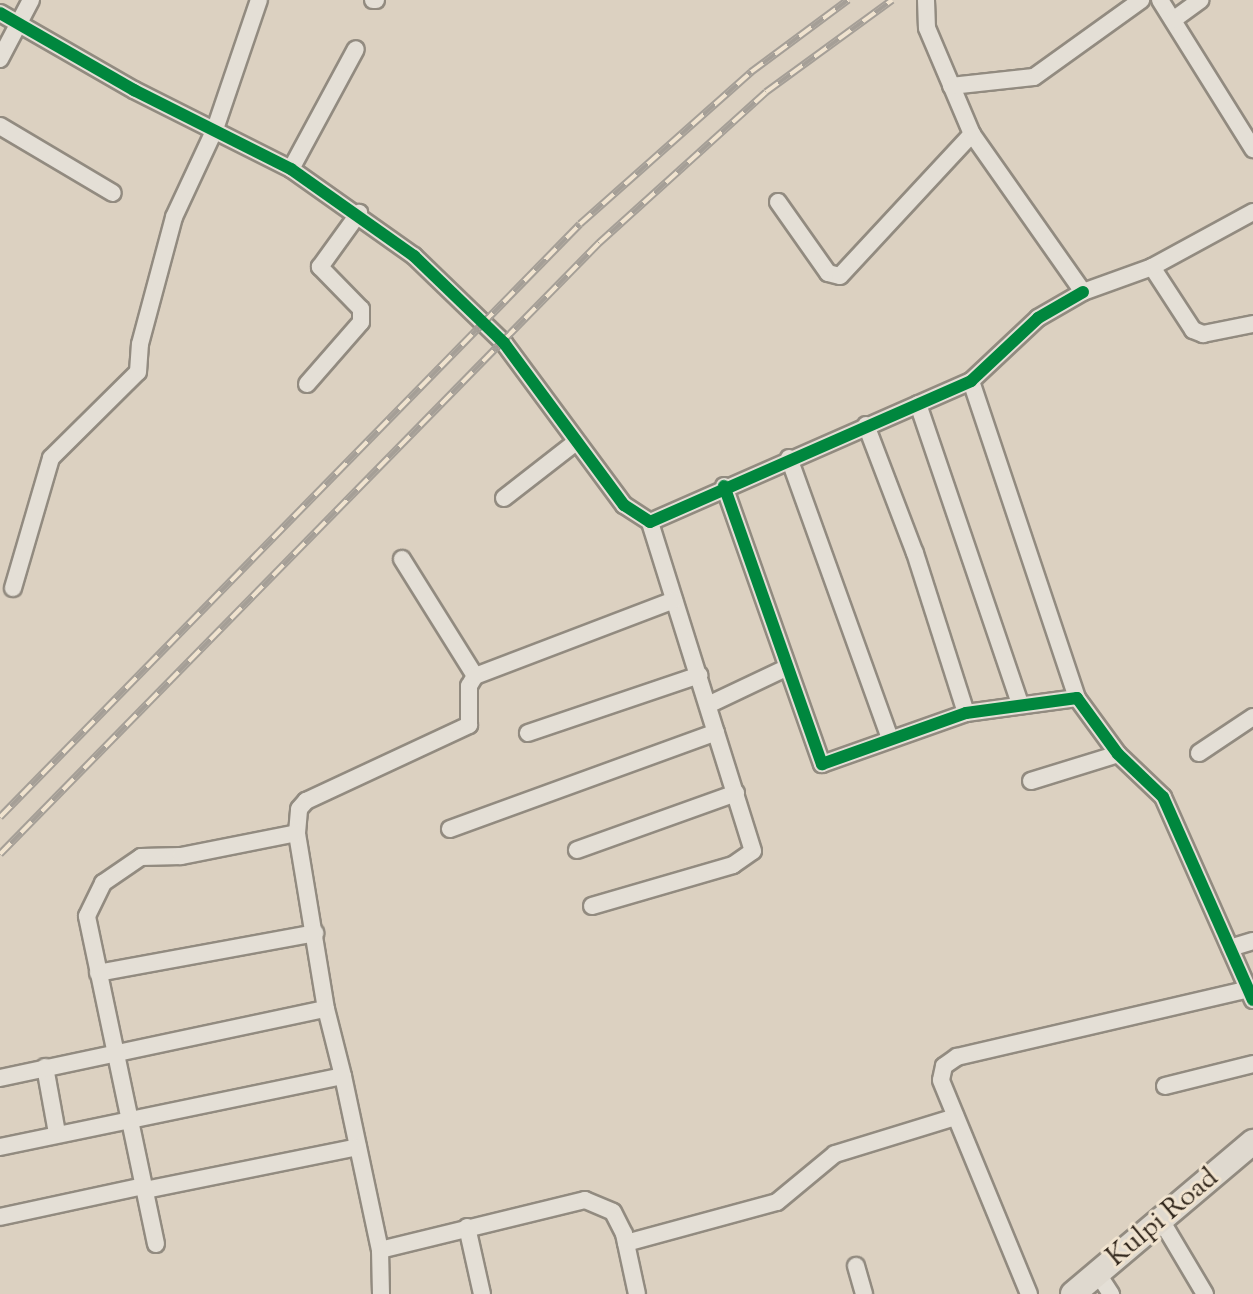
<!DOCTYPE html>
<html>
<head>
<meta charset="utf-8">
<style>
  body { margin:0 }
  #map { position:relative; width:1253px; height:1294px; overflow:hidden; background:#dcd1c1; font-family:"Sorts Mill Goudy",serif }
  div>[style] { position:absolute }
  .roads { filter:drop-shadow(2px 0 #928b80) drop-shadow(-2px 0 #928b80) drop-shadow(0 2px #928b80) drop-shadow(0 -2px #928b80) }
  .minor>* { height:16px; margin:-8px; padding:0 8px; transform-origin:8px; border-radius:8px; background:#e4dfd6 }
  .primary>* { height:24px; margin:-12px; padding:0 12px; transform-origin:12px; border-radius:12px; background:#dfd9cf }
  .rail>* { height:8px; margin-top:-4px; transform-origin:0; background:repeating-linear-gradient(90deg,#f0e3cf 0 15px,#a59f97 0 30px); box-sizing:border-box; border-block:2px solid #a59f97 }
  .cycleway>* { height:12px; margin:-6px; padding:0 6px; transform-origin:6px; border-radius:6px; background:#00873e }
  span { translate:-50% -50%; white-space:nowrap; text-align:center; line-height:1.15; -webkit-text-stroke:6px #f0e3cf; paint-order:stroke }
  .street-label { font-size:28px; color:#31261b }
</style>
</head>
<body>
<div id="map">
  <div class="roads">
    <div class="minor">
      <div style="left:373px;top:0;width:3px"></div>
      <div style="left:926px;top:0;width:28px;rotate:88deg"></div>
      <div style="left:927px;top:28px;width:115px;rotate:67deg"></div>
      <div style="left:972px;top:134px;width:193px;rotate:54.9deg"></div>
      <div style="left:1083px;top:292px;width:73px;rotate:-19.9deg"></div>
      <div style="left:1152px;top:267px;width:75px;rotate:56.9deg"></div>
      <div style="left:1193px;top:330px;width:11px;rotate:22deg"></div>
      <div style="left:1203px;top:334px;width:51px;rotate:-11.3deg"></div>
      <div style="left:1160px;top:0;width:176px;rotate:58deg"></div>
      <div style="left:0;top:13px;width:155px;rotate:29.9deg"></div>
      <div style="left:134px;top:90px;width:176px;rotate:26.7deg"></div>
      <div style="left:291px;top:169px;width:151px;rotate:35.3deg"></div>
      <div style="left:414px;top:256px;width:125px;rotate:44deg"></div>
      <div style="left:504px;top:343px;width:202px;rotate:53.5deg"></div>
      <div style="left:624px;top:505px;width:31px;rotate:33deg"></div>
      <div style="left:650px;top:522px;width:351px;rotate:-23.7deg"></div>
      <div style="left:971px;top:381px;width:92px;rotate:-43.2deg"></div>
      <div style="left:1038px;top:318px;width:52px;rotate:-30deg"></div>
      <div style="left:1173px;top:20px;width:34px;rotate:-36deg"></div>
      <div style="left:0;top:59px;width:67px;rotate:-62.3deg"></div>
      <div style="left:951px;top:86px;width:83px;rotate:-6.2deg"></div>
      <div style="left:1034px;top:77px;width:132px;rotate:-35.7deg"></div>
      <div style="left:0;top:126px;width:131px;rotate:30.7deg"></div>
      <div style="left:291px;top:169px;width:136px;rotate:-61.6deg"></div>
      <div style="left:778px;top:202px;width:87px;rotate:54.8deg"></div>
      <div style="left:828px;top:273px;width:12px;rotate:14deg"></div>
      <div style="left:840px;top:276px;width:194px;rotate:-47.1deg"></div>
      <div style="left:1152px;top:267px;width:115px;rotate:-28.6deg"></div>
      <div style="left:971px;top:381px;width:334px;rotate:71.5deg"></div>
      <div style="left:307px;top:384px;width:82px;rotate:-48.9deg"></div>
      <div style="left:361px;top:322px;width:13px;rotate:-90deg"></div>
      <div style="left:361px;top:309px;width:59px;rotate:-134.3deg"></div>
      <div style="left:320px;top:267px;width:67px;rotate:-54.2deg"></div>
      <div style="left:918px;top:404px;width:317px;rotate:71.2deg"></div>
      <div style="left:866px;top:425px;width:137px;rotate:69.1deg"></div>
      <div style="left:915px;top:553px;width:168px;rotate:72.3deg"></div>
      <div style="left:789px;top:458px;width:298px;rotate:70.2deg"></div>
      <div style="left:724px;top:486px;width:295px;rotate:70.6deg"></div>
      <div style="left:822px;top:764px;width:153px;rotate:-19.5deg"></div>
      <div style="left:966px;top:713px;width:112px;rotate:-7.7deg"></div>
      <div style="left:1077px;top:698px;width:69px;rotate:53.8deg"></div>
      <div style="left:1118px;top:754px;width:62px;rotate:43.7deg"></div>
      <div style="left:1163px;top:797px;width:222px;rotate:66.1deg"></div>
      <div style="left:504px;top:498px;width:91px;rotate:-37.9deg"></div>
      <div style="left:402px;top:559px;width:138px;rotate:58deg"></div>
      <div style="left:13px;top:588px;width:135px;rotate:-73.7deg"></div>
      <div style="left:51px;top:458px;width:122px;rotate:-44.7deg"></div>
      <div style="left:138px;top:372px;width:28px;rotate:-86deg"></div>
      <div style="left:140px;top:344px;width:131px;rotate:-75deg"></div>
      <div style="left:174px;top:217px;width:97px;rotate:-65deg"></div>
      <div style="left:215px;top:129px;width:136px;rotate:-71.2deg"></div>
      <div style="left:708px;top:705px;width:86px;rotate:-25.4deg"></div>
      <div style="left:528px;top:733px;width:181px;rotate:-18.7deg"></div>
      <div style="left:1199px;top:753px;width:65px;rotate:-33.7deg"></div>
      <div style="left:1031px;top:781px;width:91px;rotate:-17.2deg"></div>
      <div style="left:450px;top:829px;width:283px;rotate:-20deg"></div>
      <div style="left:577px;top:850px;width:169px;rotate:-19.7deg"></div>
      <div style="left:592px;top:906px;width:147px;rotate:-16.2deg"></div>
      <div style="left:733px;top:865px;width:24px;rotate:-35deg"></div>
      <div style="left:753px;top:851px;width:345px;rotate:-107.4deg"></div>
      <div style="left:1230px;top:948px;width:24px;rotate:-17deg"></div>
      <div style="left:98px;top:973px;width:221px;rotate:-10.4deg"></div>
      <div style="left:45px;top:1067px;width:67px;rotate:79.7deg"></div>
      <div style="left:343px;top:1076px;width:69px;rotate:-104.2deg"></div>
      <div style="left:326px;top:1009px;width:178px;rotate:-99.4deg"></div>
      <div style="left:297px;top:833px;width:24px;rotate:-85deg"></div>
      <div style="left:299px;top:809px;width:11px;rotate:-49deg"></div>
      <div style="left:306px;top:801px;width:180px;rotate:-25deg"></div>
      <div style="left:469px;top:725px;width:39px;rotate:-90deg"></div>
      <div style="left:469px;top:686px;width:12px;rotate:-59deg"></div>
      <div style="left:475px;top:676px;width:213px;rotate:-20.9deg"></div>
      <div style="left:0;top:1078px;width:333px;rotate:-12deg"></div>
      <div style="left:1165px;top:1086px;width:91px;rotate:-14deg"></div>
      <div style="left:0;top:1147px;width:350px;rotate:-11.7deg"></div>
      <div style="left:343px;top:1076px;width:178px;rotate:78deg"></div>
      <div style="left:380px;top:1250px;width:44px;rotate:88.7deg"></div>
      <div style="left:145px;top:1190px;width:217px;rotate:-11.4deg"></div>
      <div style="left:0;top:1217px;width:146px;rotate:-12.2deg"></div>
      <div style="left:1161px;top:1220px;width:86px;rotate:59.3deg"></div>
      <div style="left:467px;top:1227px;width:69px;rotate:77.4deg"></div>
      <div style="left:626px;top:1243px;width:156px;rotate:-15.2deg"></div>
      <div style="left:777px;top:1202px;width:75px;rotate:-39.6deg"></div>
      <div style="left:835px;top:1154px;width:126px;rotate:-17.1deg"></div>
      <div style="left:156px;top:1244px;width:335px;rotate:-101.9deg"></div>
      <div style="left:87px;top:916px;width:37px;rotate:-64deg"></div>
      <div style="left:103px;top:883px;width:46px;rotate:-34.4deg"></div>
      <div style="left:141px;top:857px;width:40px;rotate:-1.4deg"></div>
      <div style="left:181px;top:856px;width:118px;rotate:-11.2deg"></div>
      <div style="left:380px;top:1250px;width:211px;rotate:-13.7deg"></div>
      <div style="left:585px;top:1200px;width:30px;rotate:23deg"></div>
      <div style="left:613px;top:1212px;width:25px;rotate:63deg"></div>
      <div style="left:624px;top:1234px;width:61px;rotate:77.8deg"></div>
      <div style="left:856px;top:1266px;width:29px;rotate:74deg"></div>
      <div style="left:1098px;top:1274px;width:24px;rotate:57deg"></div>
      <div style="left:1029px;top:1294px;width:231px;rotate:-112.4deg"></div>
      <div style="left:941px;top:1080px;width:14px;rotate:-78deg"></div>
      <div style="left:944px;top:1066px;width:16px;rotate:-35deg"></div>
      <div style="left:957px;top:1057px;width:300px;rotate:-13.1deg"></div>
    </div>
    <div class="primary">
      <div style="left:1073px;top:1294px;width:236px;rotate:-40.2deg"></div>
    </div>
  </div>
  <div class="rail">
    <div style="left:0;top:817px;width:829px;rotate:-45.63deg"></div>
    <div style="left:580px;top:224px;width:229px;rotate:-41.6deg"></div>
    <div style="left:751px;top:72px;width:121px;rotate:-36.6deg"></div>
    <div style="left:0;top:854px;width:856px;rotate:-45.57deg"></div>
    <div style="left:599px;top:243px;width:225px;rotate:-42.1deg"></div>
    <div style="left:766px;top:92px;width:156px;rotate:-36.1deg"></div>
  </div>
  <div class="cycleway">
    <div style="left:0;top:13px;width:155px;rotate:29.9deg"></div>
    <div style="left:134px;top:90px;width:176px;rotate:26.7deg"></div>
    <div style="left:291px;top:169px;width:151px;rotate:35.3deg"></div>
    <div style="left:414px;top:256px;width:125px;rotate:44deg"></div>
    <div style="left:504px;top:343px;width:202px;rotate:53.5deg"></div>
    <div style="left:624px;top:505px;width:31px;rotate:33deg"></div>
    <div style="left:650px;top:522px;width:351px;rotate:-23.7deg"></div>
    <div style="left:971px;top:381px;width:92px;rotate:-43.2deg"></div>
    <div style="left:1038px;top:318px;width:52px;rotate:-30deg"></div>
    <div style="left:724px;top:486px;width:295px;rotate:70.6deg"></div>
    <div style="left:822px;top:764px;width:153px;rotate:-19.5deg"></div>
    <div style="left:966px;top:713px;width:112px;rotate:-7.7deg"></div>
    <div style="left:1077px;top:698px;width:69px;rotate:53.8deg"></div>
    <div style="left:1118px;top:754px;width:62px;rotate:43.7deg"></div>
    <div style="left:1163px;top:797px;width:222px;rotate:66.1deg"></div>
  </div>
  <div class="street-label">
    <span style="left:1163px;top:1218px;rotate:-40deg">Kulpi Road</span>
  </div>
</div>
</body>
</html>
